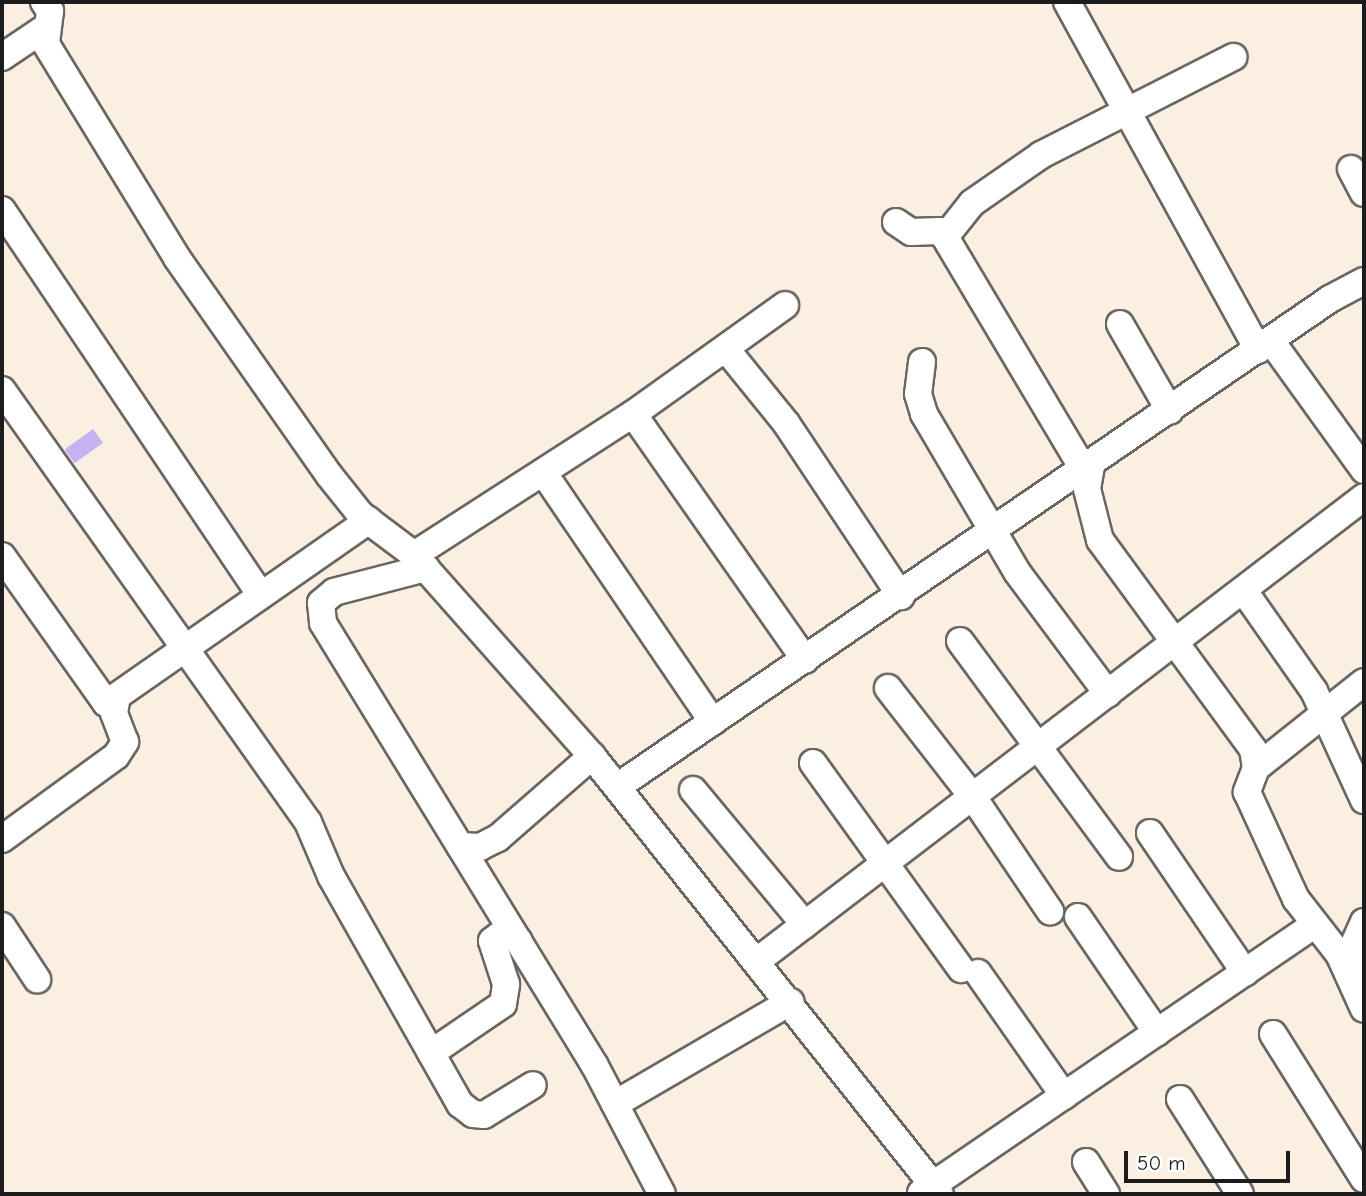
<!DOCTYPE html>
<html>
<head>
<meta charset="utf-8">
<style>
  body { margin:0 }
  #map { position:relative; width:1366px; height:1196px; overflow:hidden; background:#faefe1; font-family:"Comic Neue",sans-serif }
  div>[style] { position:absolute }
  .building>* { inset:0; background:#c5b2f2; transform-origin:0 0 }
  .roads { filter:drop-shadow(2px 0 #6a6661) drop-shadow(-2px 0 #6a6661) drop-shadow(0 2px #6a6661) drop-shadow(0 -2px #6a6661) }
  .minor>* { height:26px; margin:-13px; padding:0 13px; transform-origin:13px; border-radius:13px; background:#fff }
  span { translate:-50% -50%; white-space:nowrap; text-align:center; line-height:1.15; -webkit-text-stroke:5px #fff; paint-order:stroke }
  .frame { position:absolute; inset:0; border:4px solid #1c1c1c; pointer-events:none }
  .scale { position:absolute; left:1124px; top:1151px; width:166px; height:32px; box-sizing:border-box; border:4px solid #1c1c1c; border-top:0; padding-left:9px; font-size:21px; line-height:24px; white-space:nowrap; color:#1c1c1c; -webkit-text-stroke:5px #fff; paint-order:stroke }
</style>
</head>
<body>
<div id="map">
  <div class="building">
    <div style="left:93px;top:429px;width:17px;height:35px;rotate:54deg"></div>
  </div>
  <div class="roads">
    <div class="minor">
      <div style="left:44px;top:2px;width:11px;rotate:56deg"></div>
      <div style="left:50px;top:11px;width:33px;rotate:97deg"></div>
      <div style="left:46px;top:44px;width:251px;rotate:58.5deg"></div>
      <div style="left:177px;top:258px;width:265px;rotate:55deg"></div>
      <div style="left:329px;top:475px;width:51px;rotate:51.3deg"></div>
      <div style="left:361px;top:515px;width:66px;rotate:37deg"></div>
      <div style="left:414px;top:555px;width:268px;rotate:48.5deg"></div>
      <div style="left:592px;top:756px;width:559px;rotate:51.53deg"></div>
      <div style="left:1067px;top:2px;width:397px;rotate:61.2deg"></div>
      <div style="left:2px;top:57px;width:55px;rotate:-34deg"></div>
      <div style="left:1351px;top:169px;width:27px;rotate:62deg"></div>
      <div style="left:2px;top:210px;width:464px;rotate:56.1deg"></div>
      <div style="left:896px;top:222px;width:18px;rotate:34deg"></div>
      <div style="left:911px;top:232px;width:28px;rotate:-2deg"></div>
      <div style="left:939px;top:231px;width:8px;rotate:45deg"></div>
      <div style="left:945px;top:237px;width:271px;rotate:59.2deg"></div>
      <div style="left:945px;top:237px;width:43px;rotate:-51.5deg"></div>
      <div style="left:972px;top:203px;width:84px;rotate:-34.8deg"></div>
      <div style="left:1041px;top:155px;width:216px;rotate:-27deg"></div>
      <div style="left:1120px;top:324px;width:100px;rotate:60.1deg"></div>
      <div style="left:1271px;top:341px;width:159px;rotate:54.2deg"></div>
      <div style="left:726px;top:349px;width:95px;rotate:51deg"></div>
      <div style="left:786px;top:423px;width:208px;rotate:56.4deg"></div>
      <div style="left:922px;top:362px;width:32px;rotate:97deg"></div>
      <div style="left:918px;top:394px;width:21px;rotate:73deg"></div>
      <div style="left:924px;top:414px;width:183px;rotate:59.5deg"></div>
      <div style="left:1017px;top:572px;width:152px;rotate:53.3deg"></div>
      <div style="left:2px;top:390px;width:529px;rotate:54.69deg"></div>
      <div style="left:308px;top:822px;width:59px;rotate:66.9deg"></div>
      <div style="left:331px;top:876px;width:262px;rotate:60.5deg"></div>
      <div style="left:460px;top:1104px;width:16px;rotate:38deg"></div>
      <div style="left:473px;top:1114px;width:11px;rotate:5deg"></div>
      <div style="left:484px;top:1115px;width:57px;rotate:-31.5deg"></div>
      <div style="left:633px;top:414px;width:300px;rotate:55deg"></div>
      <div style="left:1091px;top:466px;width:23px;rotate:100deg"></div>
      <div style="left:1087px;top:489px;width:53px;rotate:75.7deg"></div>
      <div style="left:1100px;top:540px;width:259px;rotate:53.8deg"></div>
      <div style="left:1253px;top:749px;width:19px;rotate:81deg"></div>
      <div style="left:543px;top:472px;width:302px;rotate:55.8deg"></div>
      <div style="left:414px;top:555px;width:260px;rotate:-32.8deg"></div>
      <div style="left:633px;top:414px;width:187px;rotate:-35.6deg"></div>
      <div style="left:2px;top:556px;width:180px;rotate:54.7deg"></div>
      <div style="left:106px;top:703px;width:8px;rotate:14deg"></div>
      <div style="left:426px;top:568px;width:95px;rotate:165.4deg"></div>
      <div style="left:334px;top:592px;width:17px;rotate:140deg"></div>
      <div style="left:321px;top:603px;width:20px;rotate:84deg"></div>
      <div style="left:323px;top:623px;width:520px;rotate:58.45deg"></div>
      <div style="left:595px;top:1066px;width:144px;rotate:62.4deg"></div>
      <div style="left:1244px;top:591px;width:122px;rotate:55deg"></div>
      <div style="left:1314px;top:691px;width:120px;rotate:65.4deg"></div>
      <div style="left:960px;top:641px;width:268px;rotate:53.6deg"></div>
      <div style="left:1364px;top:682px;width:138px;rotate:141.5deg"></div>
      <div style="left:1256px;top:768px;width:26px;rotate:111deg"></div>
      <div style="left:1247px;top:792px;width:118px;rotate:65.4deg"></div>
      <div style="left:1296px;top:899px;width:70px;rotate:52deg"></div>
      <div style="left:1339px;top:954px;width:60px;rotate:65.6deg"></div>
      <div style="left:888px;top:688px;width:138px;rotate:52.1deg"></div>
      <div style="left:973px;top:797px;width:138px;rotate:56deg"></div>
      <div style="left:813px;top:763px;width:254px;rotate:54.3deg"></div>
      <div style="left:617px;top:787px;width:864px;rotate:-34.39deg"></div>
      <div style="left:1330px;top:299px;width:38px;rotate:-28deg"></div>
      <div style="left:693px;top:790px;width:175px;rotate:50.3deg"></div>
      <div style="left:1150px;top:833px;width:169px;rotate:55.8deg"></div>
      <div style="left:2px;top:839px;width:141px;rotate:-36.1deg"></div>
      <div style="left:116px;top:756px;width:17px;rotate:-57deg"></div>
      <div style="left:125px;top:742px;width:31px;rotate:-111deg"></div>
      <div style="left:114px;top:713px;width:17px;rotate:-80deg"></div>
      <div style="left:117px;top:696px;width:307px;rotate:-34.9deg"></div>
      <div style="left:460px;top:846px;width:20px;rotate:3deg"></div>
      <div style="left:480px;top:847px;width:20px;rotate:-27deg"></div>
      <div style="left:498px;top:838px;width:125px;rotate:-41.1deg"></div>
      <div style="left:1078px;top:917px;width:140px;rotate:55.7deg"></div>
      <div style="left:2px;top:926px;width:64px;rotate:56.6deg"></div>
      <div style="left:757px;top:961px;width:764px;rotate:-37.39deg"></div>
      <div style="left:978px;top:973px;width:150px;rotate:55deg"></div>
      <div style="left:1350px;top:977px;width:24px;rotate:-90deg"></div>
      <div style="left:1350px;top:953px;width:34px;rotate:-66deg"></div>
      <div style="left:1273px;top:1034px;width:171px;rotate:57.9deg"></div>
      <div style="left:431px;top:1053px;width:87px;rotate:-34.2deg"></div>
      <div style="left:503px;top:1004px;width:20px;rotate:-81deg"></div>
      <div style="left:506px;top:984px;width:45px;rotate:-108deg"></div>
      <div style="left:492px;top:941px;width:15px;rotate:-37deg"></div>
      <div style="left:504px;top:932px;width:17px;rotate:31deg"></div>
      <div style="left:1180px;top:1099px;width:112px;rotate:57.7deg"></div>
      <div style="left:615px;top:1104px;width:203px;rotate:-30.2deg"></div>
      <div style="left:1086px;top:1162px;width:38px;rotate:58deg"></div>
      <div style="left:921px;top:1193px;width:477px;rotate:-34.3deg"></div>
    </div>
  </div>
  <div class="frame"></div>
  <div class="scale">50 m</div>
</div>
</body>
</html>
